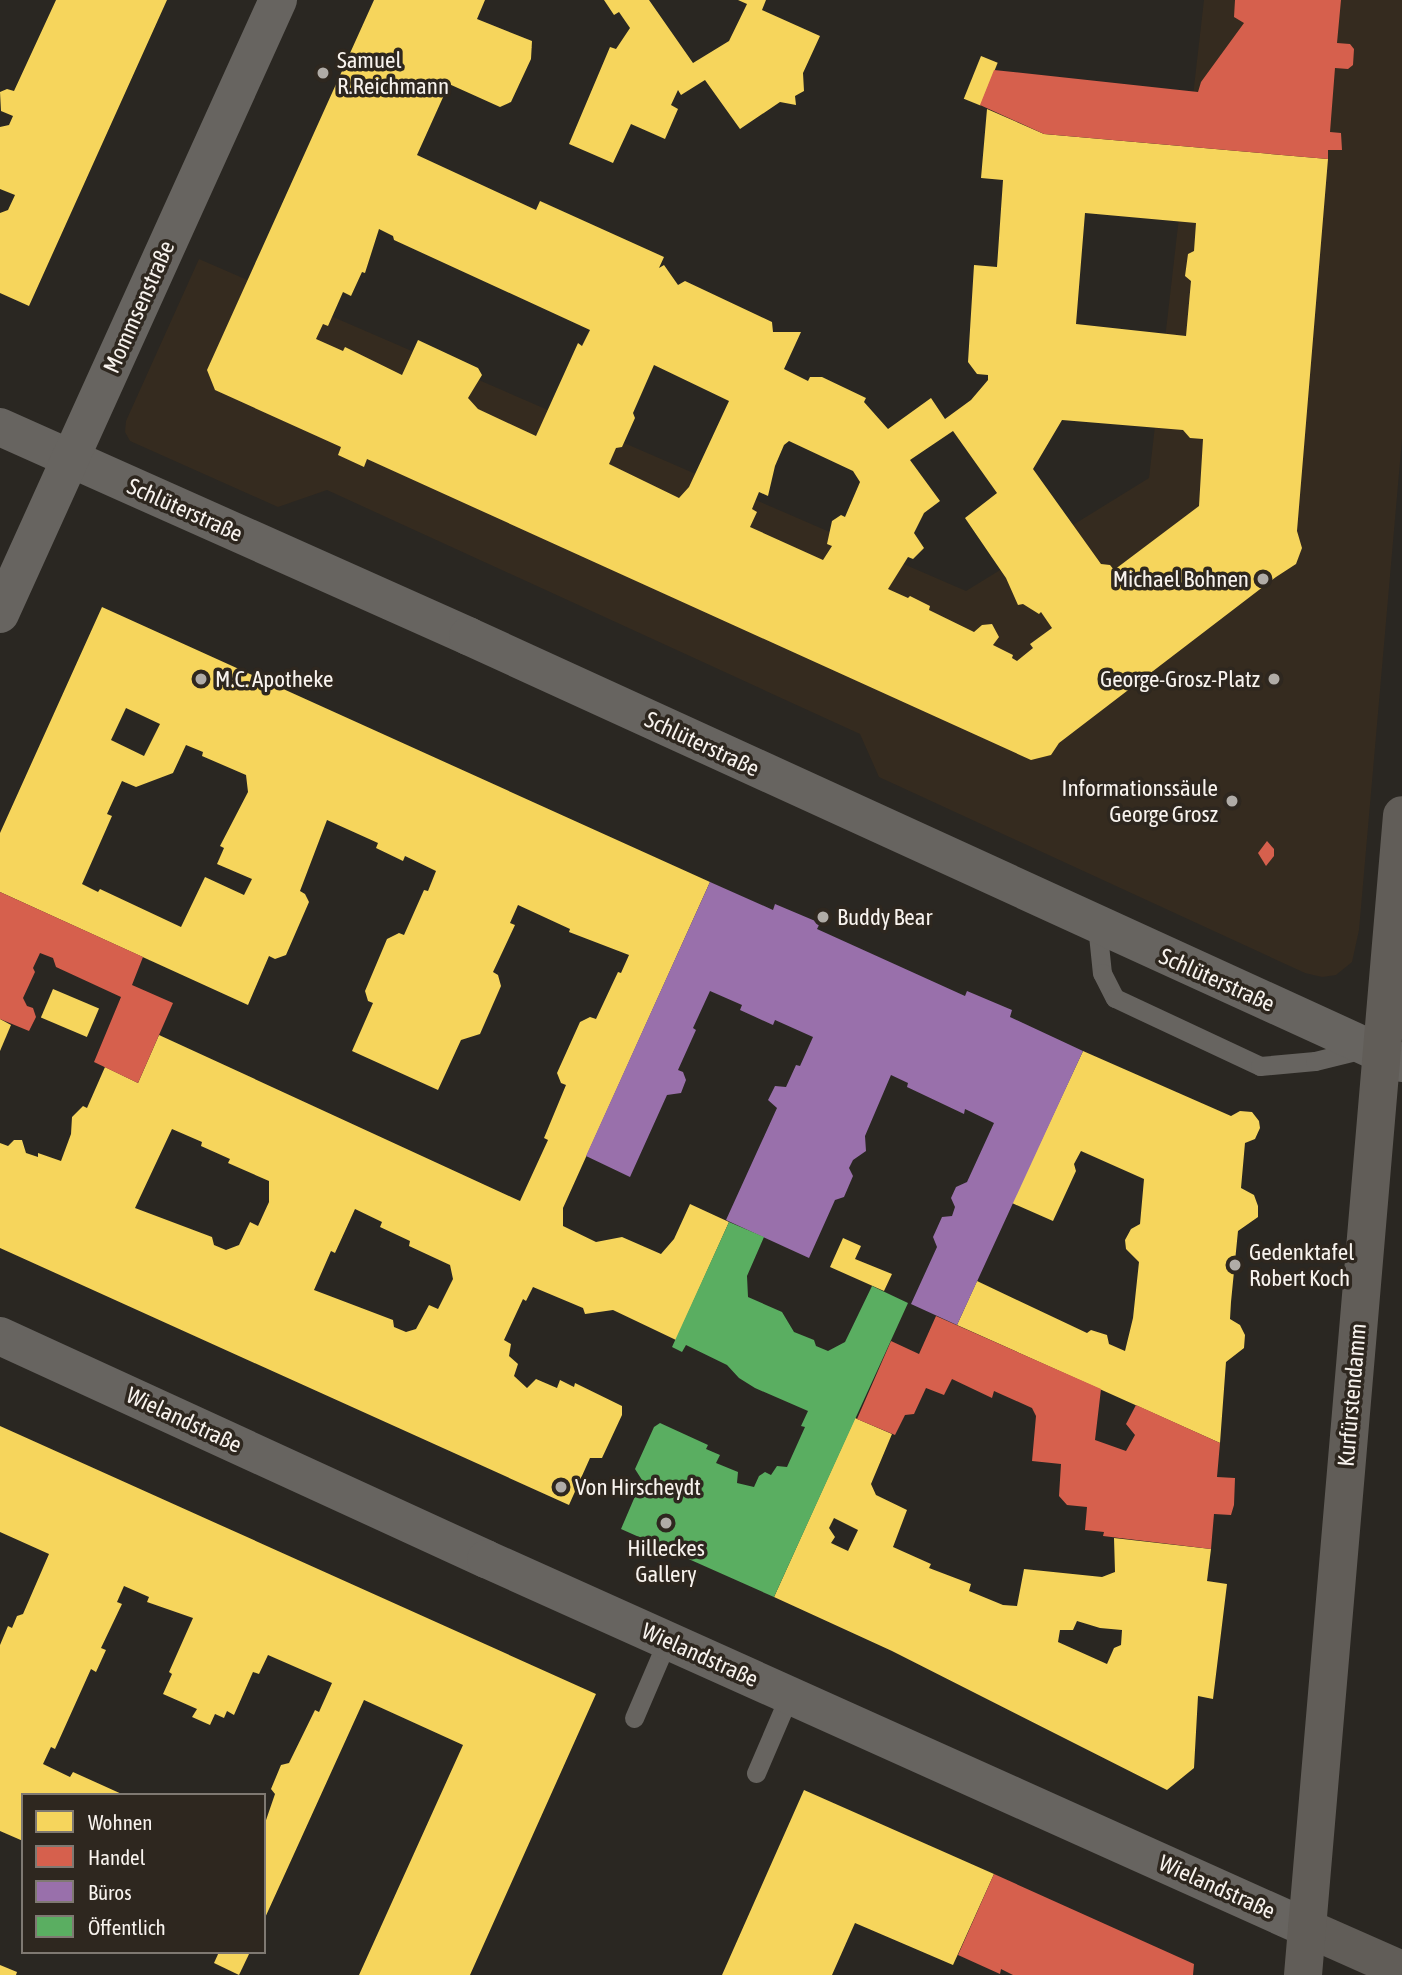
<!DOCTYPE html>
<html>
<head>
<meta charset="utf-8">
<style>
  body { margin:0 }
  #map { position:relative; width:1402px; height:1975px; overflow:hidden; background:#2a2722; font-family:"Asap Condensed",sans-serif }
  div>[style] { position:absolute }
  .built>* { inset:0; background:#352b1f }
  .homes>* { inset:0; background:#f6d55c; transform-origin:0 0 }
  .shops>* { inset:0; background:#d6604d }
  .offices>* { inset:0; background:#9970ab }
  .public>* { inset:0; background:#5aae61 }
  .lane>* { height:19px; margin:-9.5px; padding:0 9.5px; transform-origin:9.5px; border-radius:9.5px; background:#676460 }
  .street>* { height:38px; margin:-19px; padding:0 19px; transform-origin:19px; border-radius:19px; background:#676460 }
  .secondary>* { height:38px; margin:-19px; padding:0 19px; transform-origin:19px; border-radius:19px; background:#615d58 }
  .dots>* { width:19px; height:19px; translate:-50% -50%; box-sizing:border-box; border:4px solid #2e271f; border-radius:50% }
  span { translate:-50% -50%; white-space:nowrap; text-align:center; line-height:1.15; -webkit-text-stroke:7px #2e271f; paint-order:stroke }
  .poi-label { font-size:23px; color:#f8f3ee }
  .left { translate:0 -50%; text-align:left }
  .right { translate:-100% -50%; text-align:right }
  .street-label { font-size:23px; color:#f8f3ee }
  .legend { position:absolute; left:21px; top:1793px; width:245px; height:161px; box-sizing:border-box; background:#2e271f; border:2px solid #7f7972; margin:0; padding:9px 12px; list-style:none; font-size:21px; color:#f8f3ee }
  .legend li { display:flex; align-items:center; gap:14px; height:35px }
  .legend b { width:35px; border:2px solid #7f7972 }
</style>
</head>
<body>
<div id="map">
  <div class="built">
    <div style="clip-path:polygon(1204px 0,1402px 0,1402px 439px,1359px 930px,1352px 962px,1336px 975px,1322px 977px,1305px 973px,879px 777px,860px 734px,327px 490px,278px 507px,130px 441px,125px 432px,126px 421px,199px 259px,966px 591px,1149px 478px)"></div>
  </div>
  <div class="homes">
    <div style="clip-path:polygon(56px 0,167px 0,29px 306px,0 293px,0 213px,8px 210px,15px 195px,0 189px,0 127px,9px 125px,13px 116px,1px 111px,0 92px,7px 89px,14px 91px)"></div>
    <div style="clip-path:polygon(evenodd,374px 0,485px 0,477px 19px,532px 41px,531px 59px,511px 102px,500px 107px,449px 84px,417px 155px,536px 210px,540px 201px,664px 257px,659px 268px,664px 265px,678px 285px,685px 281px,772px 322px,773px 332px,801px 332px,784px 369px,808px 381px,810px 377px,822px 377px,866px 398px,864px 402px,888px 429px,931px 398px,945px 419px,971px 400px,988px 380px,988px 375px,977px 374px,968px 362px,974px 265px,997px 267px,1003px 180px,981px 178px,987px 109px,1044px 134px,1328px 159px,1297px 531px,1302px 548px,1296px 564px,1276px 577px,1059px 743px,1051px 755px,1031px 760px,367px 459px,364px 467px,338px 455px,341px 447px,215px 390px,207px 370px,374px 0,1085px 213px,1196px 223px,1194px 251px,1188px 254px,1185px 276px,1191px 281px,1186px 336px,1076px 324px,1085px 213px,374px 0,379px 229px,393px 236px,394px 240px,590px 330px,582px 346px,578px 343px,536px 436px,478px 409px,468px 398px,482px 375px,478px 368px,418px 340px,402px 375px,345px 347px,343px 351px,316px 339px,323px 324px,328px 326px,343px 292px,351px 296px,362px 272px,365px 273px,379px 229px,374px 0,654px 365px,729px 401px,689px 487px,679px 498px,609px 464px,616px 448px,622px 447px,635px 418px,633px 413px,654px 365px,374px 0,1062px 420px,1183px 430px,1190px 438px,1203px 439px,1199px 506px,1114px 570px,1110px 565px,1101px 564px,1033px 469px,1062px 420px,374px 0,953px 431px,997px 493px,965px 518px,1006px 578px,1018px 605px,1023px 604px,1039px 614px,1041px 612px,1052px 628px,1030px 644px,1033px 648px,1017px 661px,1012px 658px,1013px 655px,993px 645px,999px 637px,992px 624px,982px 625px,974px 632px,929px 610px,930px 606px,910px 596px,908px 598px,888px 589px,908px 557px,913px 559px,924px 548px,914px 533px,924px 513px,940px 501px,910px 460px,953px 431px,374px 0,789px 441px,853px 471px,860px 482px,845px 517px,841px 515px,832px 521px,827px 544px,832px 546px,823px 560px,750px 527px,757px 512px,752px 509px,759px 492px,768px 496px,775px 466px,784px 445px,789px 441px)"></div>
    <div style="clip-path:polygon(604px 0,649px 0,693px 63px,729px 41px,747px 4px,738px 0,766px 0,762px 10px,820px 36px,803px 73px,804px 91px,795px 96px,796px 105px,780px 102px,740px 129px,705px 80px,681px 95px,678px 90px,671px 105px,678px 109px,665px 139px,631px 124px,613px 163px,569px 144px,610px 47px,616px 49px,630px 28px,619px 12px,614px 15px)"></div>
    <div style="left:981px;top:56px;width:18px;height:46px;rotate:22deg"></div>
    <div style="clip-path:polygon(evenodd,102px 607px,710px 882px,563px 1208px,563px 1226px,596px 1242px,622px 1237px,661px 1254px,674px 1239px,690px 1204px,729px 1222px,676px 1340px,613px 1310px,585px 1314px,583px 1308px,533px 1287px,526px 1301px,523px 1299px,504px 1340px,511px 1344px,509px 1356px,518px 1364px,514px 1376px,527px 1388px,536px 1379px,557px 1388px,560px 1380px,574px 1387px,575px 1383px,622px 1406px,622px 1415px,602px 1458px,590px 1458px,569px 1505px,0 1248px,0 1143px,8px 1146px,14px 1140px,22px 1140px,26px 1153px,38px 1157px,38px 1153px,61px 1161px,71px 1134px,72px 1117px,83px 1106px,87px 1108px,105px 1067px,138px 1083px,159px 1035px,520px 1201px,548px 1140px,544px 1138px,566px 1085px,561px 1083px,557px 1073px,580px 1022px,590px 1017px,596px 1019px,618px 972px,621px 973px,629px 955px,569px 932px,570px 929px,518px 905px,510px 923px,515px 925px,493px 972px,498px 975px,501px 986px,480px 1034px,461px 1040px,438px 1090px,352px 1051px,373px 1003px,368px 1001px,365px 991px,387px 939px,399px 933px,404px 935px,424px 890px,428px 891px,436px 871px,405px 856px,403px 861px,376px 848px,378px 843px,327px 820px,300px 891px,305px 894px,309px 902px,286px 955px,275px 959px,269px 956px,248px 1005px,0 892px,0 833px,102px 607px,126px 708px,160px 724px,144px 756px,111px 740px,126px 708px,102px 607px,186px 745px,203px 752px,202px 756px,246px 775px,248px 792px,220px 846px,224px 848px,217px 864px,252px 879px,244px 895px,205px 877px,181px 927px,100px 889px,98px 892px,82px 884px,112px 816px,107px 814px,122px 781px,136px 787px,173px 773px,186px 745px,102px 607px,172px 1129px,202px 1142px,201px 1146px,230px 1159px,228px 1163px,269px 1181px,269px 1202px,258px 1226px,250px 1222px,239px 1245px,226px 1250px,214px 1245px,212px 1237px,135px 1208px,172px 1129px,102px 607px,355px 1209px,382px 1222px,380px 1227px,410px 1241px,409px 1246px,450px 1265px,453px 1279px,438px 1309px,429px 1305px,416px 1329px,406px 1332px,394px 1327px,393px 1320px,314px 1290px,331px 1251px,335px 1253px,355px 1209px)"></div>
    <div style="left:53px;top:989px;width:50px;height:31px;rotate:23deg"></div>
    <div style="clip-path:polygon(0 1019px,11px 1025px,0 1051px)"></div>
    <div style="clip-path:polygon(1083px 1051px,1231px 1116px,1240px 1111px,1252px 1112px,1259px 1121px,1260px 1128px,1255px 1139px,1245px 1143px,1241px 1188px,1254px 1195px,1258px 1206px,1258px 1217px,1238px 1231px,1231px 1302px,1230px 1319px,1240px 1325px,1245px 1335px,1244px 1348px,1226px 1362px,1220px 1443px,957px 1325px,977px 1281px,1087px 1333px,1091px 1330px,1107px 1335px,1109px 1344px,1125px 1351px,1133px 1318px,1139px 1262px,1126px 1249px,1125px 1240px,1131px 1229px,1140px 1224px,1144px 1179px,1081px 1151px,1074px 1164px,1076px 1171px,1053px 1221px,1012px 1203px)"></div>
    <div style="clip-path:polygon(843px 1238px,861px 1246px,855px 1259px,892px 1274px,884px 1291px,830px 1267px)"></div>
    <div style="clip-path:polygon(evenodd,855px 1418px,892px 1434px,871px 1484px,876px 1495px,907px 1510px,893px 1547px,931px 1564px,929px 1568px,971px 1584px,969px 1591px,1003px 1605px,1017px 1606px,1024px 1569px,1102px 1577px,1115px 1572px,1114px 1538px,1211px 1549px,1207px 1581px,1227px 1584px,1213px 1699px,1198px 1696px,1194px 1768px,1167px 1790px,892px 1651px,774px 1597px,855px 1418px,834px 1518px,858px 1530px,848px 1551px,831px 1543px,835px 1537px,829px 1528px,834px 1518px,855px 1418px,1077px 1621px,1100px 1628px,1122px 1630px,1121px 1645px,1114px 1648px,1107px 1664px,1058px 1642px,1060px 1630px,1073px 1630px,1077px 1621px)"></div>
    <div style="clip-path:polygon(0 1426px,596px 1694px,470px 1975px,359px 1975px,463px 1745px,364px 1700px,264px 1920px,264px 1826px,275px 1794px,271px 1789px,281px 1765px,289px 1763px,315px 1710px,319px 1712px,332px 1683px,268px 1655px,259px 1674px,253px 1672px,234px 1715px,227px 1711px,224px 1718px,215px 1714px,210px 1725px,192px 1717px,197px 1709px,163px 1694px,172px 1674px,169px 1672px,193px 1618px,147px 1602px,149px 1597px,124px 1586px,117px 1602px,122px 1604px,101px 1648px,106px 1650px,96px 1672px,91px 1669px,55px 1749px,51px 1747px,43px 1764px,70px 1777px,73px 1772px,124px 1795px,23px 1795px,23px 1841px,0 1831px,0 1645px,8px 1626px,12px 1628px,17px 1616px,23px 1614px,49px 1554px,0 1532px)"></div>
    <div style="clip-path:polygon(804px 1790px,994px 1874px,953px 1965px,855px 1923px,832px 1975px,722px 1975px)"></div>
    <div style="clip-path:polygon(219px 1952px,250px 1952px,239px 1975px,214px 1963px)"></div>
    <div style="clip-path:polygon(0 1965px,17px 1972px,16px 1975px,0 1975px)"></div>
  </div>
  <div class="shops">
    <div style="clip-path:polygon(1235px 0,1341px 0,1337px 43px,1350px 44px,1354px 49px,1353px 65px,1348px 69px,1335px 68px,1330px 132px,1341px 133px,1342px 150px,1328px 150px,1328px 159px,1044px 134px,980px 105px,994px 70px,1198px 92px,1201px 82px,1244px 23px,1234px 17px)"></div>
    <div style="clip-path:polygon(1267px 841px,1274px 849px,1274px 856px,1266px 866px,1258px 853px)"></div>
    <div style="clip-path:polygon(0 892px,143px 957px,132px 985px,173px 1003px,138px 1083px,94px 1062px,121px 997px,56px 967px,53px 958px,40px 953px,33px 968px,35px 972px,23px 998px,27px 1006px,33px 1008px,36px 1017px,29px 1031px,0 1019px)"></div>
    <div style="clip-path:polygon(936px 1316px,1101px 1389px,1095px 1440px,1126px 1451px,1135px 1435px,1126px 1424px,1136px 1405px,1220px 1443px,1217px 1477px,1235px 1478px,1234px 1505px,1231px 1515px,1214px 1514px,1211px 1549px,1103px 1536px,1104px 1532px,1085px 1530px,1087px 1507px,1067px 1505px,1059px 1496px,1061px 1464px,1032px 1461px,1036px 1416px,1032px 1408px,994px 1391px,992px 1398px,952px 1379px,944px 1395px,926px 1388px,914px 1414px,905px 1415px,895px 1435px,857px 1419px,891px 1341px,919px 1354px)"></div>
    <div style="clip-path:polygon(994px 1874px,1194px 1964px,1193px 1975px,1013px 1975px,1001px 1969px,1000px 1974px,958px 1955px)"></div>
  </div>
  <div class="offices">
    <div style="clip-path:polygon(710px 882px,773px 910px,775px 904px,820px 923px,817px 929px,965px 996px,967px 991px,1012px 1010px,1010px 1017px,1083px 1051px,957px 1325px,911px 1304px,937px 1247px,933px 1237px,942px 1217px,952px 1216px,955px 1207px,951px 1198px,956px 1187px,967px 1182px,994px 1123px,965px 1109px,964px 1114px,907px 1087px,908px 1083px,891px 1075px,865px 1136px,866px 1151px,853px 1160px,849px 1168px,853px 1176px,844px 1197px,835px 1200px,809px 1258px,726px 1220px,777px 1108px,768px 1100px,775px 1086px,786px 1087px,796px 1065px,800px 1066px,813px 1037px,775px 1020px,773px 1025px,740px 1010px,742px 1005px,710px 991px,693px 1028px,696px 1030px,678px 1070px,683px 1072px,686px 1080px,681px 1093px,667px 1095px,630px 1177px,586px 1156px)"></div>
  </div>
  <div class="public">
    <div style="clip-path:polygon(729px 1222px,764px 1237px,747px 1276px,748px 1297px,782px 1312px,794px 1332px,814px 1340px,816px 1346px,828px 1351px,845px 1342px,872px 1286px,908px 1303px,774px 1597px,621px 1529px,642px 1480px,635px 1469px,654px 1427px,660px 1423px,708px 1445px,706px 1449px,720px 1455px,716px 1463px,738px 1472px,737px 1483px,754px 1487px,759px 1476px,765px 1472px,771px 1475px,777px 1466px,787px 1467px,805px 1427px,801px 1426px,808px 1411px,755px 1388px,739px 1378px,727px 1365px,686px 1345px,682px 1352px,672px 1347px)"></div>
  </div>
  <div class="lane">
    <div style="left:1097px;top:925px;width:48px;rotate:84.1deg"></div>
    <div style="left:1102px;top:973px;width:28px;rotate:63deg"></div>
    <div style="left:1115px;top:998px;width:160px;rotate:25.1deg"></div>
    <div style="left:1260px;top:1066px;width:55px;rotate:-5.2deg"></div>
    <div style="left:1315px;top:1061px;width:50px;rotate:-13.8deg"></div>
    <div style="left:634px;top:1718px;width:84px;rotate:-66.8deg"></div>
    <div style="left:756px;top:1773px;width:84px;rotate:-66.8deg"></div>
  </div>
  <div class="street">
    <div style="left:0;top:427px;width:513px;rotate:24.06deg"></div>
    <div style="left:468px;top:636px;width:1027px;rotate:24.57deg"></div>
    <div style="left:0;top:614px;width:674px;rotate:-65.64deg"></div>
    <div style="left:0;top:1336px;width:535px;rotate:24.65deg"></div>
    <div style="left:486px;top:1559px;width:900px;rotate:24.2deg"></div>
  </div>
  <div class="secondary">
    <div style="left:1307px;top:1928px;width:104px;rotate:23.9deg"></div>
    <div style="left:1303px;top:1975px;width:1164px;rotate:-85.12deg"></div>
  </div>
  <div class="dots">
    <div style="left:323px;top:73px;background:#b0aca7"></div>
    <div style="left:1263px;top:579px;background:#b0aca7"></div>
    <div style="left:201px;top:679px;background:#b0aca7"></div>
    <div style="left:1274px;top:679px;background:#b0aca7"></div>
    <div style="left:1232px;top:801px;background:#b0aca7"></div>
    <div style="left:823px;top:917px;background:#b0aca7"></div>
    <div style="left:1235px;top:1265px;background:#b0aca7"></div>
    <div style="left:561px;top:1487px;background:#b0aca7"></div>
    <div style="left:666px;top:1523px;background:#b0aca7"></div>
  </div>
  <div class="poi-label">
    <span class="left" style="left:337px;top:73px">Samuel<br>R.Reichmann</span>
    <span class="right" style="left:1249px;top:579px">Michael Bohnen</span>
    <span class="left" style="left:215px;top:679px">M.C. Apotheke</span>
    <span class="right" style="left:1260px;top:679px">George-Grosz-Platz</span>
    <span class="right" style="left:1218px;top:801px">Informationssäule<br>George Grosz</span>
    <span class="left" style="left:837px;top:917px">Buddy Bear</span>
    <span class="left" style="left:1249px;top:1265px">Gedenktafel<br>Robert Koch</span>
    <span class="left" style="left:575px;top:1487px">Von Hirscheydt</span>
    <span style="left:666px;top:1561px">Hilleckes<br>Gallery</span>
  </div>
  <div class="street-label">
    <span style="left:139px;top:307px;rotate:-66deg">Mommsenstraße</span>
    <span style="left:185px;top:510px;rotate:24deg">Schlüterstraße</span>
    <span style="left:702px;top:744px;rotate:25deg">Schlüterstraße</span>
    <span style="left:1217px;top:980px;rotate:24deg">Schlüterstraße</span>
    <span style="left:1352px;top:1395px;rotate:-85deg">Kurfürstendamm</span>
    <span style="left:184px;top:1420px;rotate:25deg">Wielandstraße</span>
    <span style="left:700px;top:1655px;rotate:24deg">Wielandstraße</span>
    <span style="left:1217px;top:1887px;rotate:24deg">Wielandstraße</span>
  </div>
  <ul class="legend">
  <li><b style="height:19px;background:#f6d55c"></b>Wohnen</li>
  <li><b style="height:19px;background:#d6604d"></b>Handel</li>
  <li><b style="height:19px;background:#9970ab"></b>Büros</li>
  <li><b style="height:19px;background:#5aae61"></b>Öffentlich</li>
  </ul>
</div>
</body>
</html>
